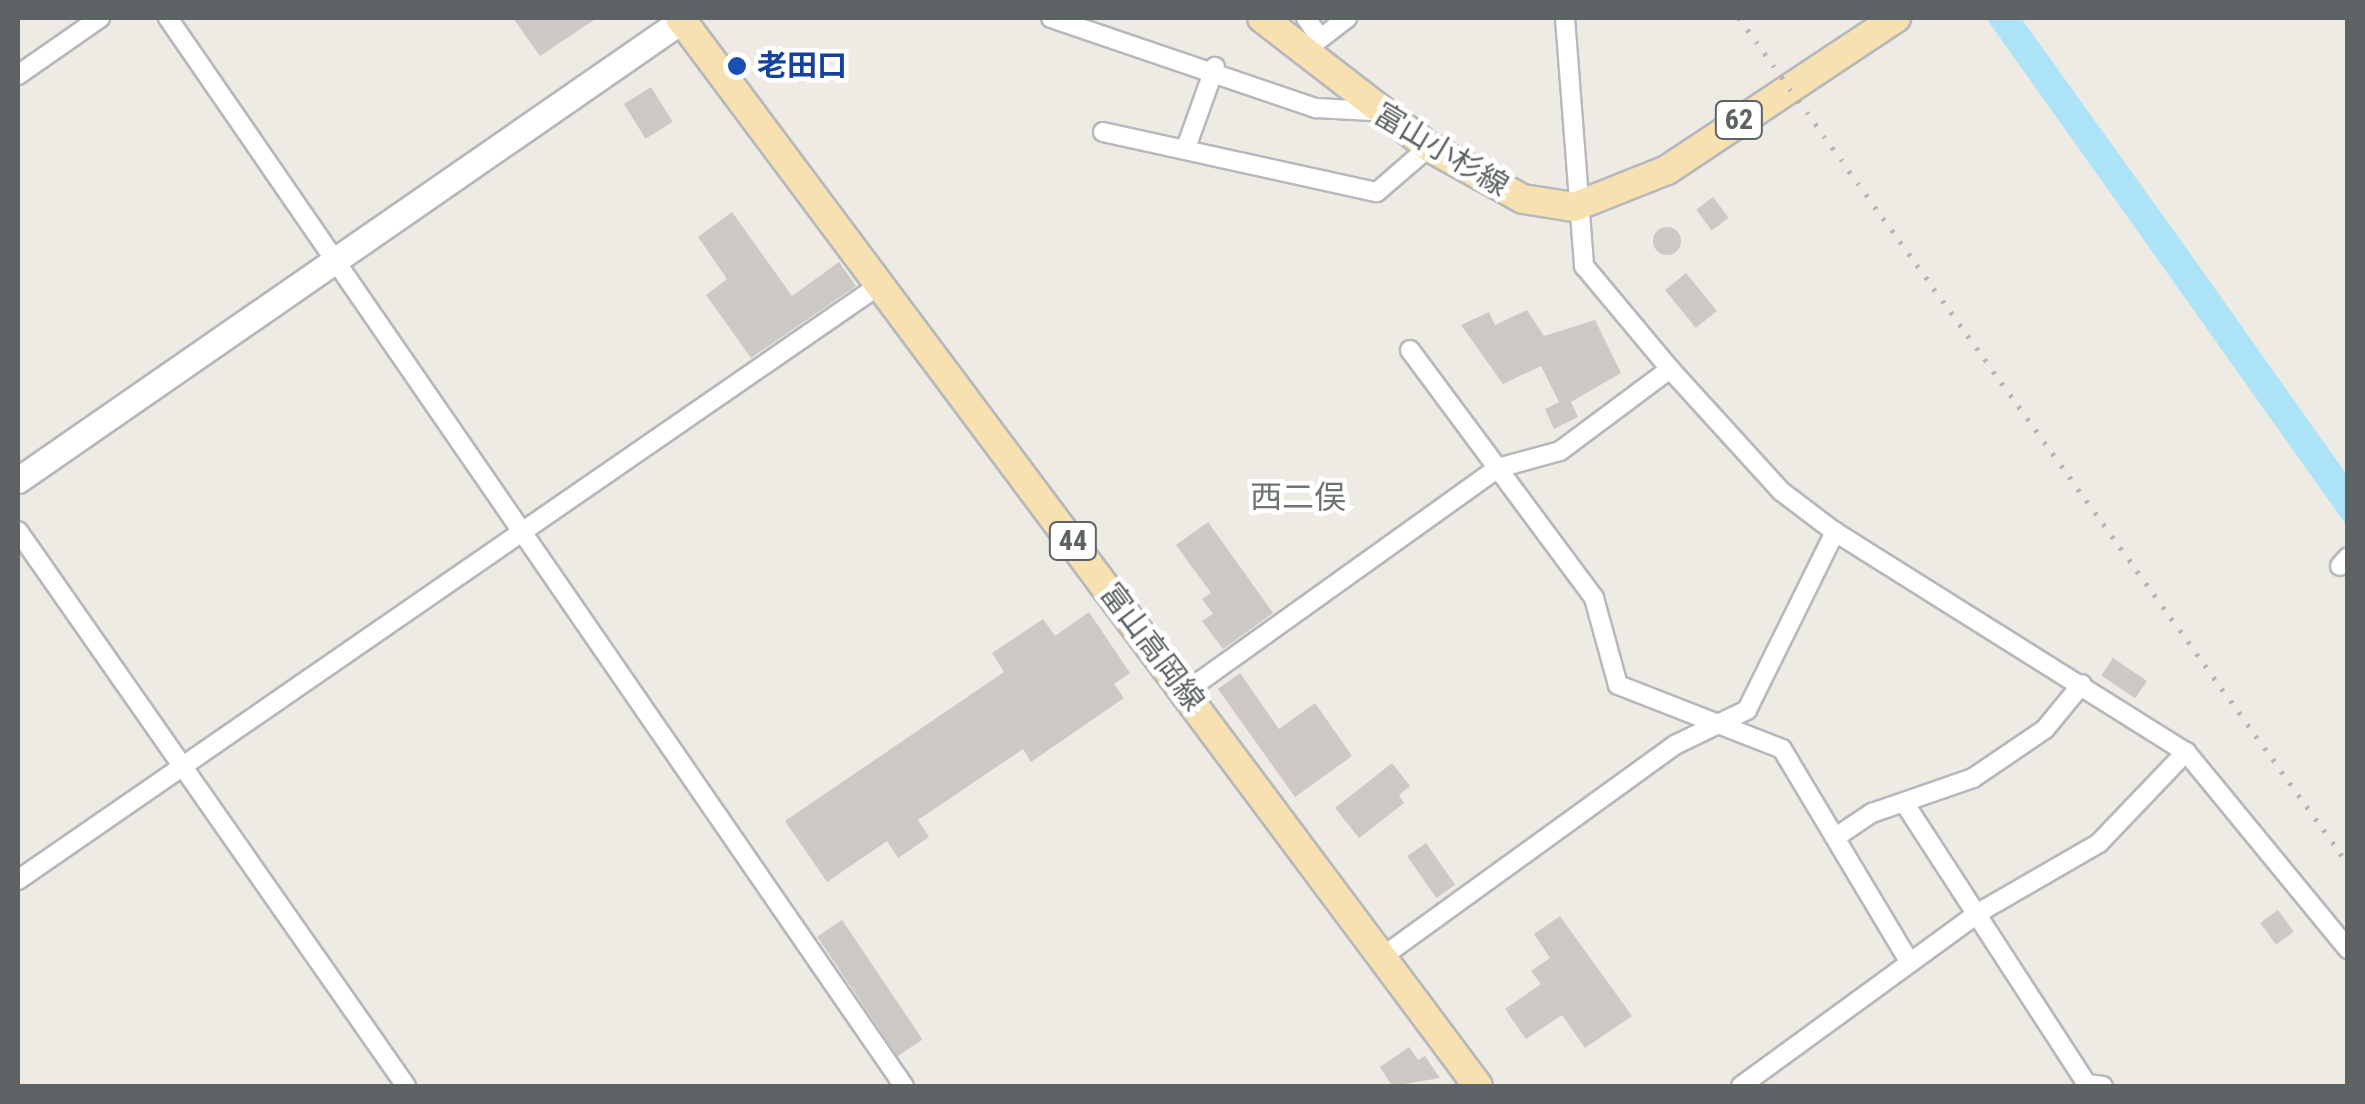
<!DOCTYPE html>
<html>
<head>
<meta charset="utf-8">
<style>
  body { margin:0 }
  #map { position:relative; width:2365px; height:1104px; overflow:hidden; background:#eeebe5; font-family:"Roboto Condensed","Noto Sans JP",sans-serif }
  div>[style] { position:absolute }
  .water>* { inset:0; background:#ace3f7 }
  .building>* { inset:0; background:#ccc8c4; transform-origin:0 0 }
  .round { border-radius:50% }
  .roads { filter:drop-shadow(2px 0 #b6b8bb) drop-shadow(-2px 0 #b6b8bb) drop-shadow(0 2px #b6b8bb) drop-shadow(0 -2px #b6b8bb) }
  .street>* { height:18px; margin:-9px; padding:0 9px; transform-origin:9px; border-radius:9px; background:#fff }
  .secondary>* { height:25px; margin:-12.5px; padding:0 12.5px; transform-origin:12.5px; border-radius:12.5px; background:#fff }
  .primary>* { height:28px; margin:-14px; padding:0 14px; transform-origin:14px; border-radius:14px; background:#f8e1b1 }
  .rail>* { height:5px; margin-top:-2.5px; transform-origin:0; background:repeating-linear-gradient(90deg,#b3b4b4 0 2.5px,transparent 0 14.5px) }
  .dots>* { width:28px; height:28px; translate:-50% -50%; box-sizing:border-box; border:5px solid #fff; border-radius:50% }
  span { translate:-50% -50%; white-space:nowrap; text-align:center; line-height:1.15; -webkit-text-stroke:9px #fff; paint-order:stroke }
  .shield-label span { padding:2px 8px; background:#fff; border:2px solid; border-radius:8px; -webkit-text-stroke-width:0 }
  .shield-label { font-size:28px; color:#5d6264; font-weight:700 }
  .transit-label { font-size:30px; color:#164399; font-weight:700 }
  .left { translate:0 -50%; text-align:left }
  .street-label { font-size:30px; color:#5d6264 }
  .neighbourhood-label { font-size:32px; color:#6e7476 }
  .frame { position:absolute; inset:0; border:20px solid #5d6264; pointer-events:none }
</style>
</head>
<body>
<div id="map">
  <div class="water">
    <div style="clip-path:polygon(1986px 18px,2021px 18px,2189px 252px,2347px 475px,2347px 526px)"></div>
  </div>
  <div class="building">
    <div style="clip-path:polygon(513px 18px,597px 18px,540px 56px)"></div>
    <div style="left:651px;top:87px;width:41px;height:32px;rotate:58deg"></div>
    <div style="left:1713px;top:197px;width:26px;height:21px;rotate:53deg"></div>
    <div style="clip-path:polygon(732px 212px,792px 296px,839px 262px,856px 286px,751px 358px,706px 295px,727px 279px,698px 237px)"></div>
    <div class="round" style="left:1653px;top:227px;width:28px;height:28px"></div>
    <div style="left:1686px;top:273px;width:49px;height:27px;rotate:51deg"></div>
    <div style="clip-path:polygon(1527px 310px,1544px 336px,1595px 320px,1621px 373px,1571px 402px,1578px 417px,1554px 429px,1545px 409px,1559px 402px,1541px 366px,1503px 384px,1461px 325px,1489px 312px,1495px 325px)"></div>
    <div style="clip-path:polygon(1208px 522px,1273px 613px,1223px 649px,1202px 621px,1213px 614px,1202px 599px,1211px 593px,1176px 545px)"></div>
    <div style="clip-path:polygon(1089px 612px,1130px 673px,1114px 684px,1124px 698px,1031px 762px,1023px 749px,918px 820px,929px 837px,898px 858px,887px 841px,827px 882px,785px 821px,1004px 672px,992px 653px,1043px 619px,1055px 636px)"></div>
    <div style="left:2113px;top:658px;width:41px;height:21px;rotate:34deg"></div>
    <div style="clip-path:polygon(1240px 673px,1279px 729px,1315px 703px,1352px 756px,1295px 797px,1218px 689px)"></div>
    <div style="clip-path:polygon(1392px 763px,1410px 786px,1399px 795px,1404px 803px,1359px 838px,1335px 808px)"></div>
    <div style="left:1426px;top:843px;width:51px;height:23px;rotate:55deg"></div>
    <div style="left:2278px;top:910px;width:27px;height:22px;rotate:54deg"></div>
    <div style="clip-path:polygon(1560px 916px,1632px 1016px,1585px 1048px,1562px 1015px,1526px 1039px,1505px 1009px,1541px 984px,1531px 971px,1550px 958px,1534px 934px)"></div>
    <div style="left:842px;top:920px;width:144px;height:30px;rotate:56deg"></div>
    <div style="clip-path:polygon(1409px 1047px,1418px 1060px,1425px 1056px,1440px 1078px,1392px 1086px,1380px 1067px)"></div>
  </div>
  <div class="roads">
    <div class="street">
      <div style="left:168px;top:18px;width:1297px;rotate:55.43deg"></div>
      <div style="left:1051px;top:18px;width:280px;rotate:18.8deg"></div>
      <div style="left:1316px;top:108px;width:56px;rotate:3.1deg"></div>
      <div style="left:1306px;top:18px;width:24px;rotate:55deg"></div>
      <div style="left:1565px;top:18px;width:249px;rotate:85.6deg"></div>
      <div style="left:1584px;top:266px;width:134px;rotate:50.1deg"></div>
      <div style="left:1670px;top:369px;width:165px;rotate:47.7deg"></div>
      <div style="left:1781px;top:491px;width:68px;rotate:37.2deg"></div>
      <div style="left:1835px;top:532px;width:414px;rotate:32.1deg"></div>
      <div style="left:2186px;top:752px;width:255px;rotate:50.6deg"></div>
      <div style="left:1303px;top:52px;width:56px;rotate:-37.7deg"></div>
      <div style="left:18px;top:75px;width:100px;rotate:-34.8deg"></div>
      <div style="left:1103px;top:132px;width:280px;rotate:12.4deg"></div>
      <div style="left:1377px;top:192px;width:69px;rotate:-40.9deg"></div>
      <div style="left:1187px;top:145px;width:83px;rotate:-70.3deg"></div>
      <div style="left:1410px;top:350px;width:309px;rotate:53.4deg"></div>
      <div style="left:1594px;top:598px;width:90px;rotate:74.6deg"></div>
      <div style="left:1618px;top:685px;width:176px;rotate:21.3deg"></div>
      <div style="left:1782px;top:749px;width:249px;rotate:59.1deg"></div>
      <div style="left:18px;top:531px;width:677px;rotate:55.04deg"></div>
      <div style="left:2340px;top:566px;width:12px;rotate:-48deg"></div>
      <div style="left:1185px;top:692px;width:385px;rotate:-35.6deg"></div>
      <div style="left:1498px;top:468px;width:64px;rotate:-15.3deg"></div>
      <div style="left:1560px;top:451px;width:137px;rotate:-36.7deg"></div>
      <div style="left:1905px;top:804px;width:334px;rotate:57deg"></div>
      <div style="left:2087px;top:1084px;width:16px;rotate:7deg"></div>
      <div style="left:1839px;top:835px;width:40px;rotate:-34deg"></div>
      <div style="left:1872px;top:813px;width:107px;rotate:-19.1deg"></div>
      <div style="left:1973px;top:778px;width:87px;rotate:-34.2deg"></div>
      <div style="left:2045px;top:729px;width:58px;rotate:-50.6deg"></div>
      <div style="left:18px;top:880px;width:1049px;rotate:-34.63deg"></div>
      <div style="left:1382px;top:957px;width:362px;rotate:-35.9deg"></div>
      <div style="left:1675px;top:745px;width:80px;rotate:-25.9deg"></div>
      <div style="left:1747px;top:710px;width:199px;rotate:-63.7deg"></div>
      <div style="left:1741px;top:1086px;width:293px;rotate:-36.1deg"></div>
      <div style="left:1978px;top:913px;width:140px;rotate:-30deg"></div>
      <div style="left:2099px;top:843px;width:126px;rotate:-46.3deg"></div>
    </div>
    <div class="secondary">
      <div style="left:18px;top:480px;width:808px;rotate:-34.71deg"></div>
    </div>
    <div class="primary">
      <div style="left:680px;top:18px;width:1333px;rotate:53.23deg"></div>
      <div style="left:1262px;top:18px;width:211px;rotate:37.7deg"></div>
      <div style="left:1429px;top:147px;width:107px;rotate:29deg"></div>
      <div style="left:1523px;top:199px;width:52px;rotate:8.9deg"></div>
      <div style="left:1574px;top:207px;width:100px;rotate:-21.7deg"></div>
      <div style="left:1667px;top:170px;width:275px;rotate:-33.6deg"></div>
    </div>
  </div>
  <div class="rail">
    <div style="left:1739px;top:18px;width:1042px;rotate:54.25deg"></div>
  </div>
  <div class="dots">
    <div style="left:737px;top:66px;background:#1a4fb4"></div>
  </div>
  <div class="shield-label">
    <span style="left:1739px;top:120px">62</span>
    <span style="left:1073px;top:541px">44</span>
  </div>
  <div class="transit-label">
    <span class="left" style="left:757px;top:66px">老田口</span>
  </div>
  <div class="street-label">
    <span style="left:1441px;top:150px;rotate:31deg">富山小杉線</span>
    <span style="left:1152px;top:647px;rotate:53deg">富山高岡線</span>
  </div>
  <div class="neighbourhood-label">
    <span style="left:1298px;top:497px">西二俣</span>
  </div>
  <div class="frame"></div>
</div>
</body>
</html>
